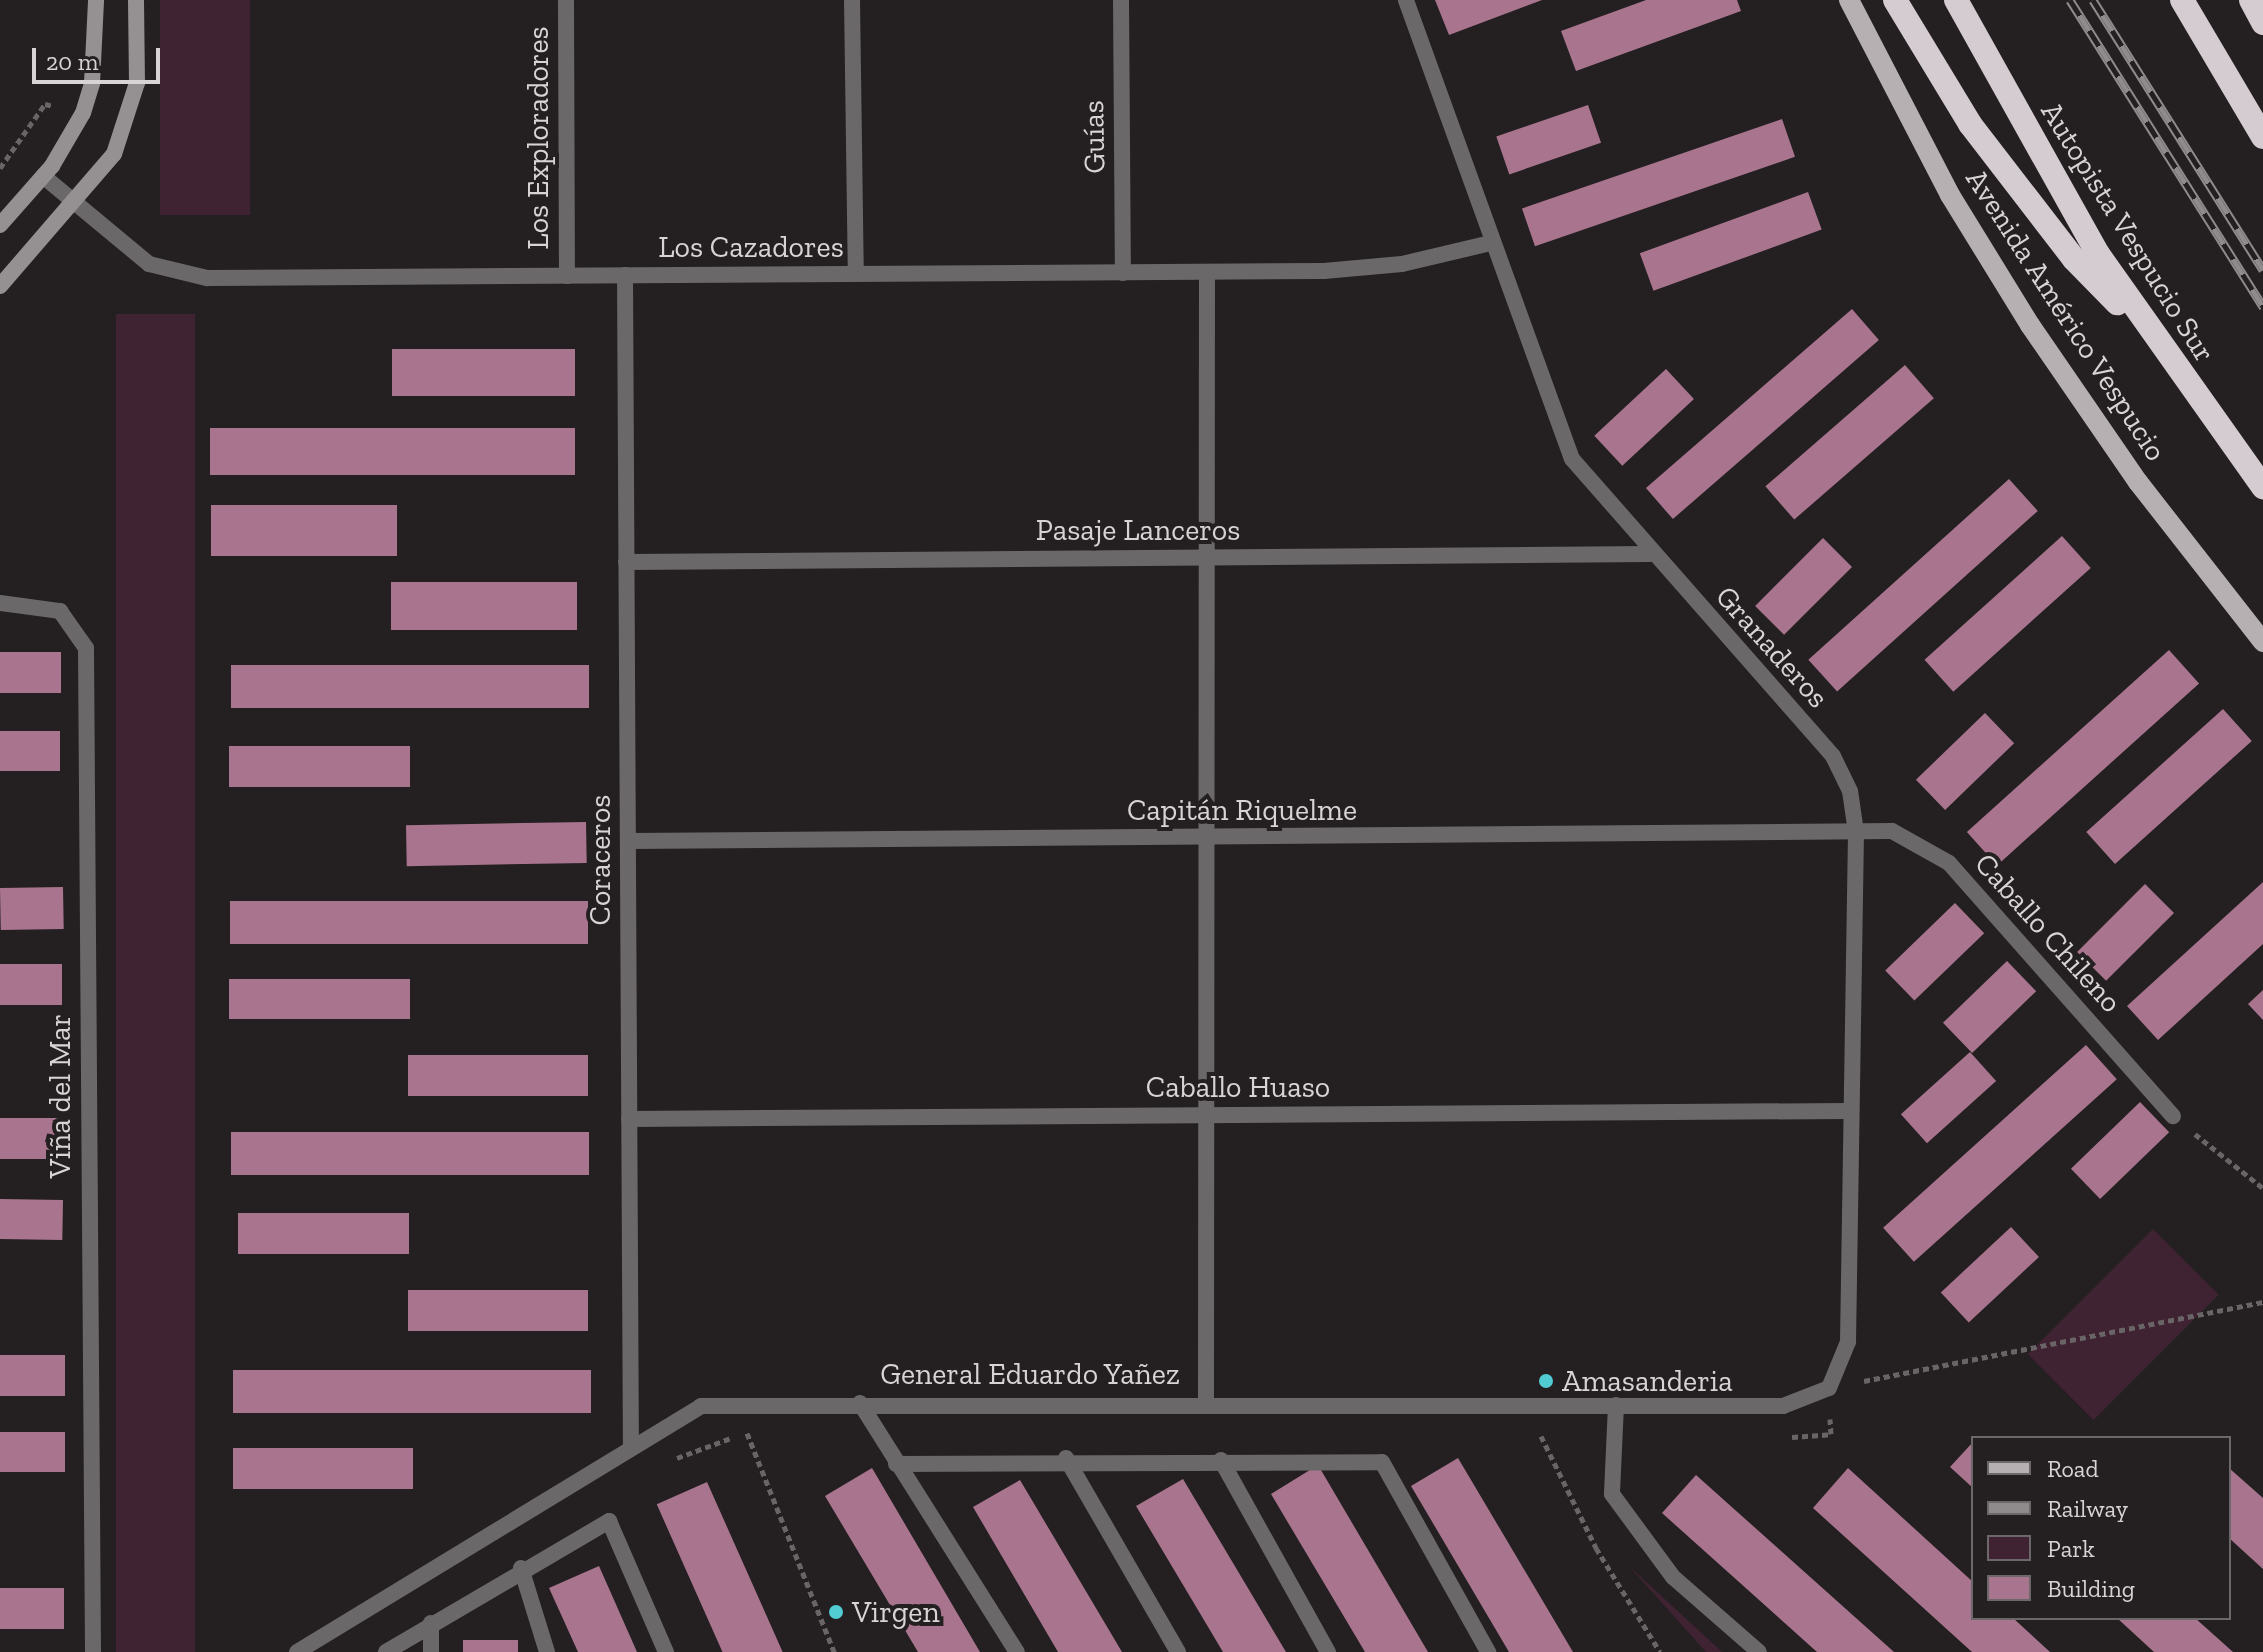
<!DOCTYPE html>
<html>
<head>
<meta charset="utf-8">
<style>
  body { margin:0 }
  #map { position:relative; width:2263px; height:1652px; overflow:hidden; background:#241f21; font-family:"Zilla Slab",serif }
  div>[style] { position:absolute }
  .green>* { inset:0; background:#402332; transform-origin:0 0 }
  .building>* { inset:0; background:#a9758e; transform-origin:0 0 }
  .path>* { height:5px; margin-top:-2.5px; transform-origin:0; background:repeating-linear-gradient(90deg,#696466 0 6px,transparent 0 10px) }
  .lane>* { height:16px; margin:-8px; padding:0 8px; transform-origin:8px; border-radius:8px; background:#6b6869 }
  .street>* { height:16px; margin:-8px; padding:0 8px; transform-origin:8px; border-radius:8px; background:#6b6869 }
  .secondary>* { height:16px; margin:-8px; padding:0 8px; transform-origin:8px; border-radius:8px; background:#959092 }
  .primary>* { height:20px; margin:-10px; padding:0 10px; transform-origin:10px; border-radius:10px; background:#b6b0b2 }
  .highway>* { height:24px; margin:-12px; padding:0 12px; transform-origin:12px; border-radius:12px; background:#d4ccd0 }
  .rail>* { height:9px; margin-top:-4.5px; transform-origin:0; background:repeating-linear-gradient(90deg,#241f21 0 18px,#8f8a8c 0 36px); box-sizing:border-box; border-block:2px solid #8f8a8c }
  .dots>* { width:22px; height:22px; translate:-50% -50%; box-sizing:border-box; border:4px solid #241f21; border-radius:50% }
  span { translate:-50% -50%; white-space:nowrap; text-align:center; line-height:1.15; -webkit-text-stroke:8px #241f21; paint-order:stroke }
  .street-label { font-size:30px; color:#d8d4d5 }
  .poi-label { font-size:30px; color:#d8d4d5 }
  .left { translate:0 -50%; text-align:left }
  .legend { position:absolute; left:1971px; top:1436px; width:260px; height:184px; box-sizing:border-box; background:#241f21; border:2px solid #6c6769; margin:0; padding:10px 14px; list-style:none; font-size:24px; color:#d8d4d5 }
  .legend li { display:flex; align-items:center; gap:16px; height:40px }
  .legend b { width:40px; border:2px solid #6c6769 }
  .scale { position:absolute; left:32px; top:48px; width:128px; height:36px; box-sizing:border-box; border:4px solid #d8d4d5; border-top:0; padding-left:10px; font-size:24px; line-height:28px; white-space:nowrap; color:#d8d4d5; -webkit-text-stroke:6px #241f21; paint-order:stroke }
</style>
</head>
<body>
<div id="map">
  <div class="green">
    <div style="left:160px;top:0;width:90px;height:215px"></div>
    <div style="left:195px;top:314px;width:1338px;height:79px;rotate:90deg"></div>
    <div style="left:2153px;top:1229px;width:93px;height:177px;rotate:45deg"></div>
    <div style="clip-path:polygon(1629px 1566px,1722px 1652px,1706px 1652px)"></div>
  </div>
  <div class="building">
    <div style="clip-path:polygon(1435px 0,1542px 0,1449px 35px)"></div>
    <div style="clip-path:polygon(1646px 0,1737px 0,1741px 11px,1576px 71px,1561px 31px)"></div>
    <div style="left:1588px;top:105px;width:40px;height:97px;rotate:71deg"></div>
    <div style="left:1782px;top:119px;width:40px;height:275px;rotate:71deg"></div>
    <div style="left:1808px;top:192px;width:40px;height:179px;rotate:70deg"></div>
    <div style="left:1852px;top:309px;width:41px;height:273px;rotate:49deg"></div>
    <div style="left:575px;top:349px;width:47px;height:183px;rotate:90deg"></div>
    <div style="left:1905px;top:365px;width:44px;height:185px;rotate:49deg"></div>
    <div style="left:1666px;top:369px;width:41px;height:98px;rotate:47deg"></div>
    <div style="left:575px;top:428px;width:47px;height:365px;rotate:90deg"></div>
    <div style="left:2009px;top:479px;width:43px;height:270px;rotate:48deg"></div>
    <div style="left:211px;top:505px;width:186px;height:51px"></div>
    <div style="left:2062px;top:536px;width:43px;height:185px;rotate:48deg"></div>
    <div style="left:1823px;top:538px;width:41px;height:96px;rotate:45deg"></div>
    <div style="left:577px;top:582px;width:48px;height:186px;rotate:90deg"></div>
    <div style="left:2169px;top:650px;width:45px;height:272px;rotate:48deg"></div>
    <div style="left:61px;top:652px;width:41px;height:61px;rotate:90deg"></div>
    <div style="left:589px;top:665px;width:43px;height:358px;rotate:90deg"></div>
    <div style="left:2223px;top:709px;width:43px;height:184px;rotate:48deg"></div>
    <div style="left:1985px;top:713px;width:42px;height:96px;rotate:46deg"></div>
    <div style="left:0;top:731px;width:60px;height:40px"></div>
    <div style="left:229px;top:746px;width:181px;height:41px"></div>
    <div style="left:586px;top:822px;width:41px;height:180px;rotate:89deg"></div>
    <div style="clip-path:polygon(2263px 882px,2263px 944px,2158px 1040px,2127px 1006px)"></div>
    <div style="left:2145px;top:884px;width:41px;height:96px;rotate:45deg"></div>
    <div style="left:63px;top:887px;width:42px;height:63px;rotate:89deg"></div>
    <div style="left:230px;top:901px;width:358px;height:43px"></div>
    <div style="left:1955px;top:903px;width:42px;height:97px;rotate:46deg"></div>
    <div style="left:2007px;top:961px;width:42px;height:89px;rotate:46deg"></div>
    <div style="left:0;top:964px;width:62px;height:41px"></div>
    <div style="left:410px;top:979px;width:40px;height:181px;rotate:90deg"></div>
    <div style="clip-path:polygon(2263px 990px,2263px 1020px,2248px 1004px)"></div>
    <div style="left:2086px;top:1045px;width:46px;height:273px;rotate:48deg"></div>
    <div style="left:1970px;top:1052px;width:39px;height:93px;rotate:48deg"></div>
    <div style="left:588px;top:1055px;width:41px;height:180px;rotate:90deg"></div>
    <div style="left:2140px;top:1102px;width:42px;height:96px;rotate:46deg"></div>
    <div style="left:64px;top:1118px;width:41px;height:64px;rotate:90deg"></div>
    <div style="left:589px;top:1132px;width:43px;height:358px;rotate:90deg"></div>
    <div style="left:63px;top:1200px;width:40px;height:63px;rotate:91deg"></div>
    <div style="left:238px;top:1213px;width:171px;height:41px"></div>
    <div style="left:2011px;top:1227px;width:41px;height:96px;rotate:47deg"></div>
    <div style="left:588px;top:1290px;width:41px;height:180px;rotate:90deg"></div>
    <div style="left:0;top:1355px;width:65px;height:41px"></div>
    <div style="left:591px;top:1370px;width:43px;height:358px;rotate:90deg"></div>
    <div style="left:0;top:1432px;width:65px;height:40px"></div>
    <div style="clip-path:polygon(1973px 1442px,1973px 1488px,1950px 1467px)"></div>
    <div style="left:413px;top:1448px;width:41px;height:180px;rotate:90deg"></div>
    <div style="clip-path:polygon(1458px 1458px,1573px 1652px,1509px 1652px,1411px 1486px)"></div>
    <div style="clip-path:polygon(1318px 1465px,1428px 1652px,1365px 1652px,1271px 1494px)"></div>
    <div style="clip-path:polygon(872px 1468px,980px 1652px,918px 1652px,825px 1496px)"></div>
    <div style="clip-path:polygon(1848px 1468px,1973px 1582px,1973px 1618px,2013px 1618px,2050px 1652px,1972px 1652px,1813px 1508px)"></div>
    <div style="clip-path:polygon(2229px 1468px,2263px 1498px,2263px 1569px,2229px 1538px)"></div>
    <div style="clip-path:polygon(1696px 1475px,1894px 1652px,1817px 1652px,1662px 1513px)"></div>
    <div style="clip-path:polygon(1183px 1479px,1286px 1652px,1223px 1652px,1136px 1506px)"></div>
    <div style="clip-path:polygon(1020px 1480px,1122px 1652px,1058px 1652px,973px 1507px)"></div>
    <div style="left:707px;top:1482px;width:186px;height:55px;rotate:66deg"></div>
    <div style="clip-path:polygon(599px 1566px,637px 1652px,578px 1652px,549px 1588px)"></div>
    <div style="left:0;top:1588px;width:64px;height:41px"></div>
    <div style="clip-path:polygon(2117px 1618px,2195px 1618px,2233px 1652px,2154px 1652px)"></div>
    <div style="left:518px;top:1640px;width:12px;height:55px;rotate:90deg"></div>
  </div>
  <div class="path">
    <div style="left:0;top:168px;width:78px;rotate:-54.9deg"></div>
    <div style="left:45px;top:104px;width:8px;rotate:14deg"></div>
    <div style="left:2195px;top:1134px;width:87px;rotate:38.5deg"></div>
    <div style="left:1864px;top:1381px;width:407px;rotate:-11.2deg"></div>
    <div style="left:747px;top:1433px;width:236px;rotate:68.3deg"></div>
    <div style="left:1541px;top:1436px;width:125px;rotate:63.8deg"></div>
    <div style="left:1596px;top:1548px;width:122px;rotate:58.4deg"></div>
    <div style="left:1792px;top:1437px;width:39px;rotate:-4deg"></div>
    <div style="left:1831px;top:1434px;width:15px;rotate:-94deg"></div>
    <div style="left:677px;top:1458px;width:58px;rotate:-20.3deg"></div>
  </div>
  <div class="lane">
    <div style="left:860px;top:1403px;width:294px;rotate:57.8deg"></div>
    <div style="left:1066px;top:1458px;width:224px;rotate:60deg"></div>
    <div style="left:1221px;top:1460px;width:220px;rotate:60.9deg"></div>
    <div style="left:896px;top:1464px;width:486px;rotate:-0.2deg"></div>
    <div style="left:1382px;top:1462px;width:218px;rotate:60.8deg"></div>
    <div style="left:521px;top:1568px;width:88px;rotate:72.8deg"></div>
    <div style="left:431px;top:1623px;width:29px;rotate:90deg"></div>
    <div style="left:386px;top:1652px;width:259px;rotate:-30.4deg"></div>
    <div style="left:609px;top:1521px;width:143px;rotate:66.5deg"></div>
  </div>
  <div class="street">
    <div style="left:566px;top:0;width:276px;rotate:89.8deg"></div>
    <div style="left:852px;top:0;width:274px;rotate:89.2deg"></div>
    <div style="left:1121px;top:0;width:273px;rotate:89.6deg"></div>
    <div style="left:43px;top:176px;width:138px;rotate:39.7deg"></div>
    <div style="left:149px;top:264px;width:60px;rotate:13.6deg"></div>
    <div style="left:207px;top:278px;width:1117px;rotate:-0.36deg"></div>
    <div style="left:1324px;top:271px;width:78px;rotate:-5.1deg"></div>
    <div style="left:1402px;top:264px;width:91px;rotate:-13.3deg"></div>
    <div style="left:625px;top:275px;width:1170px;rotate:89.71deg"></div>
    <div style="left:626px;top:562px;width:1024px;rotate:-0.45deg"></div>
    <div style="left:0;top:603px;width:61px;rotate:7.6deg"></div>
    <div style="left:60px;top:611px;width:45px;rotate:54.9deg"></div>
    <div style="left:86px;top:648px;width:1004px;rotate:89.6deg"></div>
    <div style="left:628px;top:841px;width:1264px;rotate:-0.45deg"></div>
    <div style="left:1892px;top:831px;width:65px;rotate:29.3deg"></div>
    <div style="left:1949px;top:863px;width:338px;rotate:48.5deg"></div>
    <div style="left:629px;top:1119px;width:1219px;rotate:-0.38deg"></div>
    <div style="left:1206px;top:1402px;width:1130px;rotate:-89.95deg"></div>
    <div style="left:1616px;top:1405px;width:89px;rotate:92.6deg"></div>
    <div style="left:1612px;top:1494px;width:103px;rotate:53.7deg"></div>
    <div style="left:1673px;top:1577px;width:114px;rotate:41.1deg"></div>
    <div style="left:297px;top:1652px;width:473px;rotate:-31.3deg"></div>
    <div style="left:701px;top:1406px;width:1082px"></div>
    <div style="left:1783px;top:1406px;width:49px;rotate:-21.4deg"></div>
    <div style="left:1829px;top:1388px;width:50px;rotate:-67.6deg"></div>
    <div style="left:1848px;top:1342px;width:510px;rotate:-89.1deg"></div>
    <div style="left:1856px;top:832px;width:41px;rotate:-98.3deg"></div>
    <div style="left:1850px;top:791px;width:39px;rotate:-116deg"></div>
    <div style="left:1833px;top:756px;width:395px;rotate:-131.3deg"></div>
    <div style="left:1572px;top:459px;width:488px;rotate:-109.9deg"></div>
  </div>
  <div class="secondary">
    <div style="left:0;top:225px;width:79px;rotate:-48.6deg"></div>
    <div style="left:52px;top:166px;width:61px;rotate:-59.7deg"></div>
    <div style="left:83px;top:113px;width:31px;rotate:-73deg"></div>
    <div style="left:92px;top:83px;width:83px;rotate:-87.2deg"></div>
    <div style="left:0;top:286px;width:174px;rotate:-49.2deg"></div>
    <div style="left:114px;top:154px;width:75px;rotate:-72.1deg"></div>
    <div style="left:137px;top:83px;width:83px;rotate:-90.7deg"></div>
  </div>
  <div class="primary">
    <div style="left:1849px;top:0;width:220px;rotate:62.6deg"></div>
    <div style="left:1950px;top:195px;width:153px;rotate:58.4deg"></div>
    <div style="left:2030px;top:325px;width:191px;rotate:55.5deg"></div>
    <div style="left:2138px;top:482px;width:203px;rotate:52deg"></div>
  </div>
  <div class="highway">
    <div style="left:1895px;top:0;width:145px;rotate:58.8deg"></div>
    <div style="left:1970px;top:124px;width:170px;rotate:52.4deg"></div>
    <div style="left:2074px;top:259px;width:62px;rotate:45.7deg"></div>
    <div style="left:1956px;top:0;width:291px;rotate:60.8deg"></div>
    <div style="left:2098px;top:254px;width:286px;rotate:54.7deg"></div>
    <div style="left:2182px;top:0;width:159px;rotate:59.4deg"></div>
    <div style="left:2251px;top:0;width:26px;rotate:62deg"></div>
  </div>
  <div class="rail">
    <div style="left:2070px;top:0;width:363px;rotate:57.8deg"></div>
    <div style="left:2093px;top:0;width:319px;rotate:57.8deg"></div>
  </div>
  <div class="dots">
    <div style="left:1546px;top:1381px;background:#51ccd2"></div>
    <div style="left:836px;top:1612px;background:#51ccd2"></div>
  </div>
  <div class="street-label">
    <span style="left:1094px;top:137px;rotate:-91deg">Guías</span>
    <span style="left:538px;top:138px;rotate:-90deg">Los Exploradores</span>
    <span style="left:2128px;top:232px;rotate:58deg">Autopista Vespucio Sur</span>
    <span style="left:751px;top:247px">Los Cazadores</span>
    <span style="left:2066px;top:315px;rotate:57deg">Avenida Américo Vespucio</span>
    <span style="left:1138px;top:530px">Pasaje Lanceros</span>
    <span style="left:1772px;top:647px;rotate:48deg">Granaderos</span>
    <span style="left:1242px;top:810px">Capitán Riquelme</span>
    <span style="left:600px;top:860px;rotate:-90deg">Coraceros</span>
    <span style="left:2048px;top:933px;rotate:48deg">Caballo Chileno</span>
    <span style="left:1238px;top:1087px">Caballo Huaso</span>
    <span style="left:60px;top:1096px;rotate:-90deg">Viña del Mar</span>
    <span style="left:1030px;top:1374px">General Eduardo Yañez</span>
  </div>
  <div class="poi-label">
    <span class="left" style="left:1562px;top:1381px">Amasanderia</span>
    <span class="left" style="left:852px;top:1612px">Virgen</span>
  </div>
  <ul class="legend">
  <li><b style="height:10px;background:#b6b0b2"></b>Road</li>
  <li><b style="height:10px;background:#8f8a8c"></b>Railway</li>
  <li><b style="height:22px;background:#402332"></b>Park</li>
  <li><b style="height:22px;background:#a9758e"></b>Building</li>
  </ul>
  <div class="scale">20 m</div>
</div>
</body>
</html>
